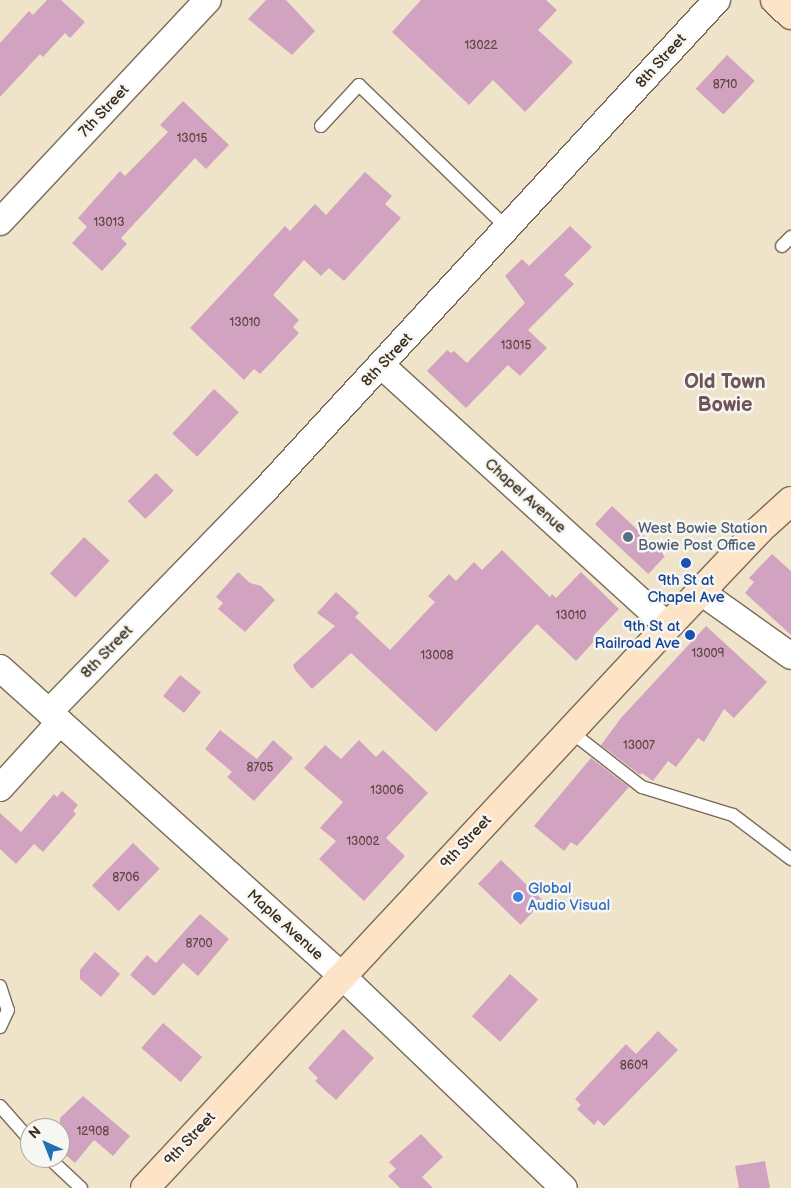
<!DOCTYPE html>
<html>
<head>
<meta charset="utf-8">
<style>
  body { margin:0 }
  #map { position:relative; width:791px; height:1188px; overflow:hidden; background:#efe4c9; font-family:"Balsamiq Sans",sans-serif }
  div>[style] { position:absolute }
  .building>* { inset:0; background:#d2a3c0; transform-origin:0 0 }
  .roads { filter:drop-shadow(1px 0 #7a6b5a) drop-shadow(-1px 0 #7a6b5a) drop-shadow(0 1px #7a6b5a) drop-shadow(0 -1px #7a6b5a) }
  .lane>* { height:12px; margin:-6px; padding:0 6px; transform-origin:6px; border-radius:6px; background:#fff }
  .street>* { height:26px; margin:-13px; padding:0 13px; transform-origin:13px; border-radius:13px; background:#fff }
  .secondary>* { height:28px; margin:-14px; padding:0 14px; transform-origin:14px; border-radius:14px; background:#fee4c6 }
  .dots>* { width:14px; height:14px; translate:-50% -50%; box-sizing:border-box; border:2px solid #f6f6f2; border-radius:50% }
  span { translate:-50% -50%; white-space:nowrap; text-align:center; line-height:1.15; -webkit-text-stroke:5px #f6f6f2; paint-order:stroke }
  .number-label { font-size:12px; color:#614846 }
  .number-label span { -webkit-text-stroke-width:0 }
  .street-label { font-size:15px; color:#3b2a1e }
  .service-label { font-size:15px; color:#4e5e75 }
  .left { translate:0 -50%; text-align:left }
  .transit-label { font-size:15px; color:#164399 }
  .right { translate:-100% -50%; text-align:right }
  .shop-label { font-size:15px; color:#366cbe }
  .district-label { font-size:20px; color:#705457; font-weight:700 }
  .north { position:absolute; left:20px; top:1118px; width:50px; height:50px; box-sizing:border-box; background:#f6f6f2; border:1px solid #aba49d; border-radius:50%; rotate:316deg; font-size:14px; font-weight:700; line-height:20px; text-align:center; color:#3b2a1e }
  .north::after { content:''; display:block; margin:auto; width:18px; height:22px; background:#1f6fb2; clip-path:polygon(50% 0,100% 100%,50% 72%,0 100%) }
</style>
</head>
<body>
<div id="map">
  <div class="building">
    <div style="clip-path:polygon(47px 0,61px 0,85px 22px,70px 38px,65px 33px,43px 57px,40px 54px,0 97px,0 43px,29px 11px,33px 15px)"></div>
    <div style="clip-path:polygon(266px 0,286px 0,315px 31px,292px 55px,248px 19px)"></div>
    <div style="clip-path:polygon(421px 0,546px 0,557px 10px,538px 30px,573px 62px,525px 112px,493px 80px,469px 105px,392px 32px)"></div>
    <div style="left:727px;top:55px;width:38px;height:46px;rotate:43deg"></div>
    <div style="clip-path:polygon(183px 101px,229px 145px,206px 169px,195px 158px,121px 238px,127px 244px,102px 271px,72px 243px,87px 227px,78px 218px,120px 171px,125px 176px,168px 132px,160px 125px)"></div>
    <div style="clip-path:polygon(365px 172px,392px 196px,385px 204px,401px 218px,344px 281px,329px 268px,321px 276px,304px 260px,273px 295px,299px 320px,293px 327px,299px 333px,260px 374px,254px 369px,244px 380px,190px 328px,285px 226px,290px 231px,315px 204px,326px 215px)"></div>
    <div style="clip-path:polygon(570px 226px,592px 247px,564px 275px,574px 284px,528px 330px,547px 348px,520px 376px,508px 365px,466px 408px,427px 371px,447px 350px,451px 353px,454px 351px,467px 363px,525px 303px,505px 276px,522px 259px,529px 266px)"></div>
    <div style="left:214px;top:389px;width:34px;height:61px;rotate:43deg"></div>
    <div style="left:156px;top:473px;width:25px;height:40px;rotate:45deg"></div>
    <div style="left:612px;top:506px;width:73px;height:25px;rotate:43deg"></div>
    <div style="left:84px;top:537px;width:35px;height:50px;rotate:43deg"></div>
    <div style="clip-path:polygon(502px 550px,550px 597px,552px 594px,556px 598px,581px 572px,619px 609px,594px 635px,597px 638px,576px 661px,537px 624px,436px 732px,351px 653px,312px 689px,295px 670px,293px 665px,335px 626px,317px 613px,336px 592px,359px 613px,355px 617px,390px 650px,435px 602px,428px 596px,449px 574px,456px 581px,474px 562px,482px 570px)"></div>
    <div style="clip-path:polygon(772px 554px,791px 571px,791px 635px,745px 593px,754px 582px,749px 578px)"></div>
    <div style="clip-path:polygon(238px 572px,250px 583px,261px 586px,275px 600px,245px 632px,218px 609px,223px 603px,216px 597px)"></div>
    <div style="clip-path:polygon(706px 626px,767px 682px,734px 718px,724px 709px,704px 742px,698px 738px,676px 767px,668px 761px,653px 781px,642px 773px,640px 775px,601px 745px,621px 718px)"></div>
    <div style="left:180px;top:675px;width:27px;height:27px;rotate:39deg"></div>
    <div style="clip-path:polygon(220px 730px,257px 759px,273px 740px,293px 758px,254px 801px,227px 777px,232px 772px,205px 749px)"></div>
    <div style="clip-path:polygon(359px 740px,376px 757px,383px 750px,428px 793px,386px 838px,405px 856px,364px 901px,319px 859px,336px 841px,320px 828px,343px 802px,304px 768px,325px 745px,341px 759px)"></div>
    <div style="clip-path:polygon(591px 758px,629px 787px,577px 846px,571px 842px,564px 851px,534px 826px)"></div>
    <div style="clip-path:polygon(62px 791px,78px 805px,73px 811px,76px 814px,43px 852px,34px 844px,16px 864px,0 849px,0 813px,21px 832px,54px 794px,57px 797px)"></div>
    <div style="left:133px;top:843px;width:37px;height:59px;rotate:44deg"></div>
    <div style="left:501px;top:860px;width:59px;height:33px;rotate:44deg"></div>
    <div style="clip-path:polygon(200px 914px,229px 939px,198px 976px,183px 963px,154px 996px,130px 975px,147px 955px,156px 963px)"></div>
    <div style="clip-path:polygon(95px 952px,120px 974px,101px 997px,80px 979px,80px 970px)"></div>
    <div style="left:510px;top:974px;width:38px;height:57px;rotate:42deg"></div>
    <div style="left:163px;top:1023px;width:52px;height:33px;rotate:41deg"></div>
    <div style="clip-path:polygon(343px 1029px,374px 1058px,336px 1100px,315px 1081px,318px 1078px,308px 1068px)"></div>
    <div style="clip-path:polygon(658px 1031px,678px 1050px,604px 1126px,598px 1120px,594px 1125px,577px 1109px,581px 1105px,575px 1099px,626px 1044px,636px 1054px)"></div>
    <div style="clip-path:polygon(83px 1096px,130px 1136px,113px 1156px,94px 1140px,75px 1163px,60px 1150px,60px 1118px)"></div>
    <div style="clip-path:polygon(421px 1134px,443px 1157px,422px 1177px,433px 1188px,400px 1188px,388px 1176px,396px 1169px,389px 1162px)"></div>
    <div style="clip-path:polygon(765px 1161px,770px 1188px,739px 1188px,735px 1166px)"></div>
  </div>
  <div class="roads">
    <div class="lane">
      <div style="left:321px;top:126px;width:56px;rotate:-47.2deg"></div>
      <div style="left:359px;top:85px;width:207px;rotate:44deg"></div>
      <div style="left:782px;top:246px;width:13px;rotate:-45deg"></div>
      <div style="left:570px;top:731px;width:91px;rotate:37.9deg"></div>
      <div style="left:642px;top:787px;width:95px;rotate:17.1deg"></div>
      <div style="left:733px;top:815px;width:73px;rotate:37.2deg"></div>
      <div style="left:0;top:986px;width:25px;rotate:72deg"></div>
      <div style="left:8px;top:1010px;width:19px;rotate:115deg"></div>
      <div style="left:0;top:1106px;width:45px;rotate:48.6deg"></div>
      <div style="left:49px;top:1158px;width:44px;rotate:43.2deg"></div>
    </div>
    <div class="street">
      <div style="left:0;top:222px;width:304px;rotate:-46.9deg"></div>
      <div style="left:381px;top:365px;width:388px;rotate:42.3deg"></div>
      <div style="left:701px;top:592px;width:110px;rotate:35.4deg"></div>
      <div style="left:0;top:668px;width:459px;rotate:42deg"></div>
      <div style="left:341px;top:975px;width:308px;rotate:43.7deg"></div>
      <div style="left:49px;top:712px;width:308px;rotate:-45.8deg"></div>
      <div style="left:264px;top:491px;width:668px;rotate:-47.31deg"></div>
      <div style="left:0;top:788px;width:89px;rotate:-47.7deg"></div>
    </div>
    <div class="secondary">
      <div style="left:775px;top:0;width:22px;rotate:43deg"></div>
      <div style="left:145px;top:1188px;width:768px;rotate:-47.06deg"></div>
      <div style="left:668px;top:626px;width:132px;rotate:-46.5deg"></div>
      <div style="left:759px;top:530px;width:43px;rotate:-42.2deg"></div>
    </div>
  </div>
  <div class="dots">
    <div style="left:628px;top:537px;background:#5c6f8a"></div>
    <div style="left:686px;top:563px;background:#1a4fb4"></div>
    <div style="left:690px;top:635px;background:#1a4fb4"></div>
    <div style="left:518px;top:897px;background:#3f7fe0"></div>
  </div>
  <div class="number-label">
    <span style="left:481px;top:46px">13022</span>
    <span style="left:725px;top:85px">8710</span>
    <span style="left:192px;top:139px">13015</span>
    <span style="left:109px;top:223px">13013</span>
    <span style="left:245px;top:323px">13010</span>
    <span style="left:516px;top:346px">13015</span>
    <span style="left:571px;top:616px">13010</span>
    <span style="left:708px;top:654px">13009</span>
    <span style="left:437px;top:656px">13008</span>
    <span style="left:639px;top:746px">13007</span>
    <span style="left:260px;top:768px">8705</span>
    <span style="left:387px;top:791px">13006</span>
    <span style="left:363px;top:842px">13002</span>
    <span style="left:126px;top:878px">8706</span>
    <span style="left:199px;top:944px">8700</span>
    <span style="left:634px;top:1066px">8609</span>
    <span style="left:93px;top:1132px">12908</span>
  </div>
  <div class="street-label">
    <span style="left:661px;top:61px;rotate:-48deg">8th Street</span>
    <span style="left:104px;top:111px;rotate:-47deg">7th Street</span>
    <span style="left:387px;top:360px;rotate:-47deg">8th Street</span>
    <span style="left:525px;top:496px;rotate:42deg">Chapel Avenue</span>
    <span style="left:107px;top:652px;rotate:-46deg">8th Street</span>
    <span style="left:466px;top:842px;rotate:-47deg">9th Street</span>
    <span style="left:285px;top:925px;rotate:42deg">Maple Avenue</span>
    <span style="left:190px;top:1139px;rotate:-47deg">9th Street</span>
  </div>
  <div class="service-label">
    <span class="left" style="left:638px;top:537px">West Bowie Station<br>Bowie Post Office</span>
  </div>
  <div class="transit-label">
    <span style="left:686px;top:589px">9th St at<br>Chapel Ave</span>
    <span class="right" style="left:680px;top:635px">9th St at<br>Railroad Ave</span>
  </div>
  <div class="shop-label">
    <span class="left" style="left:528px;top:897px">Global<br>Audio Visual</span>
  </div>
  <div class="district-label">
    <span style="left:725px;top:394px">Old Town<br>Bowie</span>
  </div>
  <div class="north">N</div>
</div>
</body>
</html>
